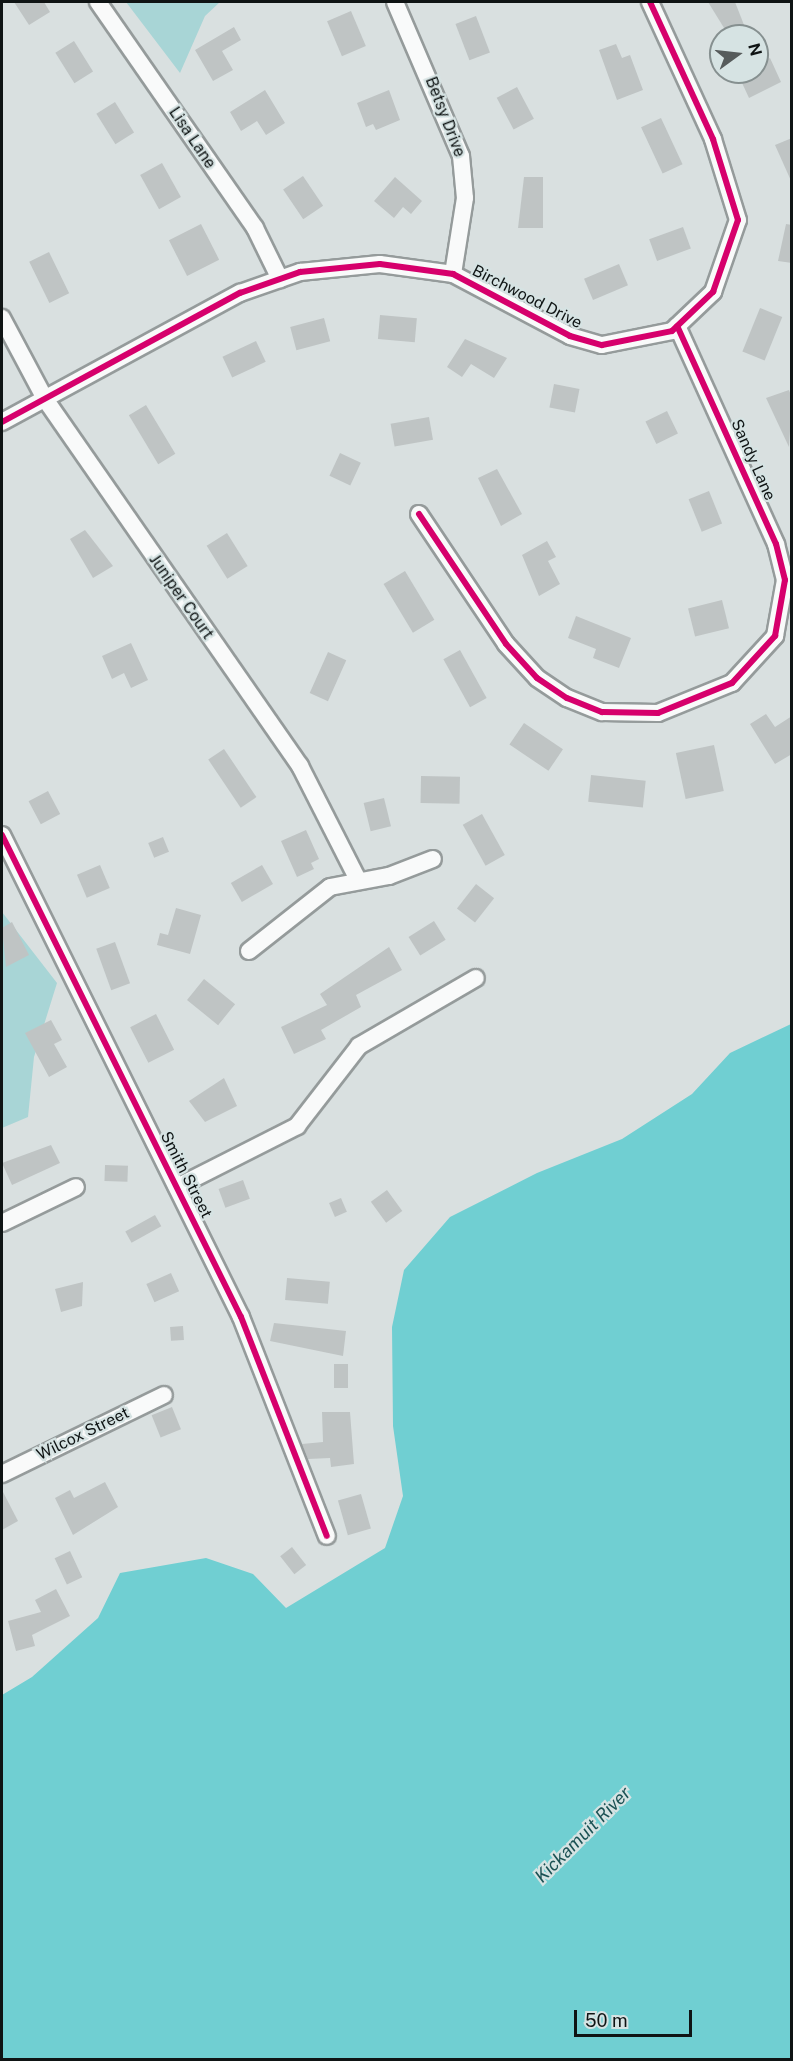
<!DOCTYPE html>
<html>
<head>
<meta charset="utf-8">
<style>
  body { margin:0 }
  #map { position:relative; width:793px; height:2061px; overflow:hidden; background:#d9e0e0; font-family:"Public Sans",sans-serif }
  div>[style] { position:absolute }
  .green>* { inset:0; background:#a8d5d6 }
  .water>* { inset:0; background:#70cfd2 }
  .building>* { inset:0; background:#bfc4c4; transform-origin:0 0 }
  .roads { filter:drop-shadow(2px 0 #959b9b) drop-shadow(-2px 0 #959b9b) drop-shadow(0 2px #959b9b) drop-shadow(0 -2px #959b9b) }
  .minor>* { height:16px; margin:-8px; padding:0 8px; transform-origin:8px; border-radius:8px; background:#f9fafa }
  .cycleway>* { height:6px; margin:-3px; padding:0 3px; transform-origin:3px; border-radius:3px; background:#d6006c }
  span { translate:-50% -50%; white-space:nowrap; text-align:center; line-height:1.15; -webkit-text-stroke:4.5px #d6e3e3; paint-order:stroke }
  .street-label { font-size:16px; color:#0f1414 }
  .water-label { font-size:18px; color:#1b5254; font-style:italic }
  .frame { position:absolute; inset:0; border:3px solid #0f1414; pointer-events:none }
  .north { position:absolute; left:709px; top:24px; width:60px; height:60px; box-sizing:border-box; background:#d6e3e3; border:2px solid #869090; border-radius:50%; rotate:75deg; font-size:16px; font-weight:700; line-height:24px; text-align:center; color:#0f1414 }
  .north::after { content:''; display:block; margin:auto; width:21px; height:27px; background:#565b5b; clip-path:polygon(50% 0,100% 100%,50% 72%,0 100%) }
  .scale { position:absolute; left:574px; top:2010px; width:118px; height:27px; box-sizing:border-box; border:3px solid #0f1414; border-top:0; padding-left:8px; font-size:18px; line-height:21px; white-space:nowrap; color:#0f1414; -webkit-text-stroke:4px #d6e3e3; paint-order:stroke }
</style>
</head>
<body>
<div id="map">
  <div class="green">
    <div style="clip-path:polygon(126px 2px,220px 2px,205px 16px,180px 73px)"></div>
    <div style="clip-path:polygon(2px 912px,57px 983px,34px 1057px,28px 1117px,2px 1128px)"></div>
  </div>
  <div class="water">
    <div style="clip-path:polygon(791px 1024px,791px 2059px,2px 2059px,2px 1695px,32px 1677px,98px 1618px,120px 1573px,206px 1558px,253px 1574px,286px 1608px,385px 1548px,403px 1496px,393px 1426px,392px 1327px,404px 1270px,450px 1217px,537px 1173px,622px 1139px,692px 1094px,730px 1053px)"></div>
  </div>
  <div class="building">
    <div style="clip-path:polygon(14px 2px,44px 2px,50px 12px,29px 25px)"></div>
    <div style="clip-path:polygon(708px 2px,735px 2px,746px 30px,729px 36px)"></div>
    <div style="left:351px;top:11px;width:38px;height:26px;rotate:67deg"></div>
    <div style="left:476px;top:16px;width:39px;height:22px;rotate:69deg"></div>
    <div style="clip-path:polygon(234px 27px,241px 40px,222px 51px,233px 70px,213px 81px,195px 50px)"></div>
    <div style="left:74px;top:41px;width:36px;height:22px;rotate:58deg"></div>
    <div style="clip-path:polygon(616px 44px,622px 58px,630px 55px,643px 90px,617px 100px,599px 50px)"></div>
    <div style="clip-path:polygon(770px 58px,781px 82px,749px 98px,737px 72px,757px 72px,757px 65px)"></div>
    <div style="left:517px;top:87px;width:36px;height:23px;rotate:62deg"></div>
    <div style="clip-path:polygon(265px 90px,285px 123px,266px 135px,257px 121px,241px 131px,230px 112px)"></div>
    <div style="clip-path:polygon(389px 90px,400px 120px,376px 130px,373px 124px,366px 127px,357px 103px)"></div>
    <div style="left:115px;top:102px;width:36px;height:22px;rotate:58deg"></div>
    <div style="left:661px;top:118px;width:51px;height:22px;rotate:65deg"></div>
    <div style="clip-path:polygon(792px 138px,792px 183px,775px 145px)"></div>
    <div style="left:162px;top:163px;width:39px;height:25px;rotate:61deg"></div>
    <div style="left:303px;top:176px;width:36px;height:24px;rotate:56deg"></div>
    <div style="clip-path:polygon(395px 177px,422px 201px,411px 214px,403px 207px,394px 218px,374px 201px)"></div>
    <div style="clip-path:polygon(524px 177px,543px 177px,543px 228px,518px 228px)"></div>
    <div style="left:201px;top:224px;width:40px;height:36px;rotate:63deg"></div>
    <div style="clip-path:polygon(786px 224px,792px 225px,792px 263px,778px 261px)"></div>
    <div style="left:683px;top:227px;width:23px;height:36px;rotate:70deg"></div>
    <div style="left:49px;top:252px;width:46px;height:22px;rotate:64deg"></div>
    <div style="left:619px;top:264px;width:23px;height:38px;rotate:67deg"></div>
    <div style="left:760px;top:308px;width:24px;height:47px;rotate:22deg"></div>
    <div style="left:380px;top:315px;width:37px;height:24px;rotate:5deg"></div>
    <div style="left:324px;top:318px;width:24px;height:35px;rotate:75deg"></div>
    <div style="clip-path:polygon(465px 339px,507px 358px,494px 378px,471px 364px,462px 377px,447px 367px)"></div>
    <div style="left:256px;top:341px;width:23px;height:37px;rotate:65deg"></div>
    <div style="left:554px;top:384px;width:26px;height:24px;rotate:11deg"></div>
    <div style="clip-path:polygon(789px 390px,792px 398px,789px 447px,766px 398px)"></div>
    <div style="left:146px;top:405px;width:57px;height:20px;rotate:59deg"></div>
    <div style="left:667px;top:411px;width:25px;height:24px;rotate:64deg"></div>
    <div style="left:429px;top:417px;width:23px;height:39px;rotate:80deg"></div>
    <div style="left:340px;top:453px;width:23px;height:25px;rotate:25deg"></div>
    <div style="clip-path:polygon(497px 469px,522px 514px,501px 526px,478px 478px)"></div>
    <div style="left:709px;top:491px;width:35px;height:22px;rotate:68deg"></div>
    <div style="clip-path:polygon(85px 530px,113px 566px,93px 578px,70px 539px)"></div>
    <div style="left:227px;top:533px;width:39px;height:24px;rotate:58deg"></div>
    <div style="clip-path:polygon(547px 541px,556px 557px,548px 561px,560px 584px,539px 596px,522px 555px)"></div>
    <div style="left:405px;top:571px;width:57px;height:25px;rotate:59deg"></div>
    <div style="left:722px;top:600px;width:29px;height:35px;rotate:76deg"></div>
    <div style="clip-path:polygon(576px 616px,631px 638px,619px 668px,593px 658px,596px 649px,568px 638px)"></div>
    <div style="clip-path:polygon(131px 643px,148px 680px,131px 688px,124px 673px,112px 679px,102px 656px)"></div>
    <div style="left:460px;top:650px;width:55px;height:19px;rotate:61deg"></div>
    <div style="left:328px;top:652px;width:20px;height:45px;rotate:24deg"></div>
    <div style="clip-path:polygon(766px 714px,775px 727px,792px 716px,792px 754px,775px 764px,750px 724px)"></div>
    <div style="left:524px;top:723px;width:47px;height:26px;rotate:34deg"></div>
    <div style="left:714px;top:745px;width:47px;height:39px;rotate:78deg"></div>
    <div style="left:224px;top:749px;width:58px;height:19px;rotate:56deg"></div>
    <div style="left:591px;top:775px;width:55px;height:27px;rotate:6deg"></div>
    <div style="left:421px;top:776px;width:39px;height:27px;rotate:1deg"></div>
    <div style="left:48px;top:791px;width:26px;height:22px;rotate:62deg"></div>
    <div style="left:384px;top:798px;width:29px;height:21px;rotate:76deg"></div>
    <div style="left:482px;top:814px;width:47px;height:22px;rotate:61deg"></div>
    <div style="clip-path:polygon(306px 830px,319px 859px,311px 863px,314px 869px,297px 877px,281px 841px)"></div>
    <div style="left:163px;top:837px;width:16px;height:16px;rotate:68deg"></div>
    <div style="left:100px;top:865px;width:25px;height:25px;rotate:67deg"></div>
    <div style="left:262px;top:865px;width:22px;height:36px;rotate:60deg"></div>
    <div style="left:476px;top:884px;width:23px;height:31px;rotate:38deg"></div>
    <div style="clip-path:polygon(176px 908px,201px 915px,190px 954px,157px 945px,160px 933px,168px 935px)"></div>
    <div style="left:434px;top:921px;width:22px;height:30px;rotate:58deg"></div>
    <div style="clip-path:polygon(12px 922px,29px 955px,6px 967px,2px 928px)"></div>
    <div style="left:115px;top:942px;width:44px;height:20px;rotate:70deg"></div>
    <div style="clip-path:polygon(389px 947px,402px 970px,356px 995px,361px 1007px,321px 1030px,326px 1039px,294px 1054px,281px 1027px,327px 1005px,320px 994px)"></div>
    <div style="left:204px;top:979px;width:40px;height:27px;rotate:39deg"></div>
    <div style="left:156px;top:1014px;width:40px;height:29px;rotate:63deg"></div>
    <div style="clip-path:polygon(51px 1020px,62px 1040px,54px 1044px,67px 1067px,49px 1077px,25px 1033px)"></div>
    <div style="clip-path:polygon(224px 1078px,237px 1106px,205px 1122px,189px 1101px)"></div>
    <div style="clip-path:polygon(51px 1145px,60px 1163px,12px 1185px,2px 1163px)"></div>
    <div style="left:105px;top:1165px;width:23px;height:16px;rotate:2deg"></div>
    <div style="left:243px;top:1180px;width:20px;height:26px;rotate:70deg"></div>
    <div style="left:387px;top:1190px;width:26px;height:20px;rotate:54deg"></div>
    <div style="left:341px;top:1198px;width:15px;height:13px;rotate:67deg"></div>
    <div style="left:155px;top:1215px;width:13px;height:34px;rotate:61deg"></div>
    <div style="left:171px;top:1273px;width:20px;height:27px;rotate:66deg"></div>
    <div style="left:287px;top:1278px;width:43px;height:22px;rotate:5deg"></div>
    <div style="clip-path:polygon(83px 1282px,82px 1306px,61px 1312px,55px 1289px)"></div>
    <div style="clip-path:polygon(274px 1323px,346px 1331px,343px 1356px,270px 1341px)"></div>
    <div style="left:183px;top:1326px;width:14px;height:13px;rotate:86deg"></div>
    <div style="left:334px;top:1364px;width:14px;height:24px"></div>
    <div style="left:172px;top:1407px;width:24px;height:22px;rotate:68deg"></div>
    <div style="clip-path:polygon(322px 1412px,350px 1412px,354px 1464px,331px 1467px,330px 1458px,308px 1459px,302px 1444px,323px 1442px)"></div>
    <div style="clip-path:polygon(105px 1482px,118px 1507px,73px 1535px,55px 1498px,70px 1490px,74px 1498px)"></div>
    <div style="clip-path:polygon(2px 1490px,18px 1521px,2px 1530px)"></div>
    <div style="left:361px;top:1494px;width:36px;height:24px;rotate:74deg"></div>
    <div style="left:292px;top:1547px;width:23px;height:15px;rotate:52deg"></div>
    <div style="left:70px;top:1551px;width:29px;height:17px;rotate:65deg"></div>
    <div style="clip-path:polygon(56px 1589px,70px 1616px,32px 1635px,35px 1646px,16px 1651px,8px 1621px,41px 1612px,35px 1600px)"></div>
  </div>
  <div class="roads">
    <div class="minor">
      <div style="left:98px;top:2px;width:275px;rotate:55.2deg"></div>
      <div style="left:255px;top:228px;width:57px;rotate:63.9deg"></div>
      <div style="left:395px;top:2px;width:168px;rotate:66.8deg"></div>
      <div style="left:461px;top:156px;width:42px;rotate:84.6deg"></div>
      <div style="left:465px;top:198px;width:77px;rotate:99deg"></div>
      <div style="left:2px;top:318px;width:92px;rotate:62deg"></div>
      <div style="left:45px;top:399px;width:447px;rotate:55.2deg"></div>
      <div style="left:300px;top:766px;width:126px;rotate:63deg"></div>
      <div style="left:2px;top:422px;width:271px;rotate:-28.5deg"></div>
      <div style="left:240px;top:293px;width:64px;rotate:-19.3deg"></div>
      <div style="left:300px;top:272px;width:80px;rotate:-5.7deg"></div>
      <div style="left:380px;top:264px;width:74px;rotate:7.8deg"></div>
      <div style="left:453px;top:274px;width:132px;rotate:27.9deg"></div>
      <div style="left:570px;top:336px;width:33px;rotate:16deg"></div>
      <div style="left:602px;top:345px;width:71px;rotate:-11.3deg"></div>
      <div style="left:672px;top:331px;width:57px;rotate:-43.6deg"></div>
      <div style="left:713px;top:292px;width:76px;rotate:-70.9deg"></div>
      <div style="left:738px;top:220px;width:85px;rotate:-107.2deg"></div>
      <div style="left:713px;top:139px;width:151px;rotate:-114.7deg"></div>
      <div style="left:419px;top:514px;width:156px;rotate:56.2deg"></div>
      <div style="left:506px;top:644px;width:46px;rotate:47.6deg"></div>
      <div style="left:537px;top:678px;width:36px;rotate:34deg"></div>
      <div style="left:567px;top:698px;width:38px;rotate:22deg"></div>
      <div style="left:602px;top:712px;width:56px;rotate:1deg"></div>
      <div style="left:658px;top:713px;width:80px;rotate:-22.1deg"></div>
      <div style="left:732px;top:683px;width:64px;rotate:-47.5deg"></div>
      <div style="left:775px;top:636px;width:57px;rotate:-79.9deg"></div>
      <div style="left:785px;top:580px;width:37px;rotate:-104deg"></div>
      <div style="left:776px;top:544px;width:239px;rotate:-114.4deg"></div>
      <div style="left:2px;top:835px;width:538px;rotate:63.63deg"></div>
      <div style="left:241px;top:1317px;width:235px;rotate:68.6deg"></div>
      <div style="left:249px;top:951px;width:103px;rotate:-38.3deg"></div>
      <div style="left:330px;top:887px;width:60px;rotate:-10.6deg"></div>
      <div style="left:389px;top:876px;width:47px;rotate:-21.1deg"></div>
      <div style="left:177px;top:1187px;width:135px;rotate:-26.9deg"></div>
      <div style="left:297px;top:1126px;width:101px;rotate:-52.2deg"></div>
      <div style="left:359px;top:1046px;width:135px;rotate:-30.2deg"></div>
      <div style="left:2px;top:1223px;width:82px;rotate:-25.9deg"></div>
      <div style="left:2px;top:1474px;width:180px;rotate:-26deg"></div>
    </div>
  </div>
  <div class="cycleway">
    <div style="left:2px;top:422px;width:271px;rotate:-28.5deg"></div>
    <div style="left:240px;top:293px;width:64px;rotate:-19.3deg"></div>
    <div style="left:300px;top:272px;width:80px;rotate:-5.7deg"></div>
    <div style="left:380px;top:264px;width:74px;rotate:7.8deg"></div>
    <div style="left:453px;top:274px;width:132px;rotate:27.9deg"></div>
    <div style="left:570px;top:336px;width:33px;rotate:16deg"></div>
    <div style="left:602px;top:345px;width:71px;rotate:-11.3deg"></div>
    <div style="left:672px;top:331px;width:57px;rotate:-43.6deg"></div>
    <div style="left:713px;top:292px;width:76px;rotate:-70.9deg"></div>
    <div style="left:738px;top:220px;width:85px;rotate:-107.2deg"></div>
    <div style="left:713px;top:139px;width:151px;rotate:-114.7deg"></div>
    <div style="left:419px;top:514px;width:156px;rotate:56.2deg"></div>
    <div style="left:506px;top:644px;width:46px;rotate:47.6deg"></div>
    <div style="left:537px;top:678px;width:36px;rotate:34deg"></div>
    <div style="left:567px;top:698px;width:38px;rotate:22deg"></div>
    <div style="left:602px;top:712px;width:56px;rotate:1deg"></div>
    <div style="left:658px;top:713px;width:80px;rotate:-22.1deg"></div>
    <div style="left:732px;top:683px;width:64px;rotate:-47.5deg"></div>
    <div style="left:775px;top:636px;width:57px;rotate:-79.9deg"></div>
    <div style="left:785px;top:580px;width:37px;rotate:-104deg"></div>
    <div style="left:776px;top:544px;width:239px;rotate:-114.4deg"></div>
    <div style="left:2px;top:835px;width:538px;rotate:63.63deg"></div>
    <div style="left:241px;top:1317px;width:235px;rotate:68.6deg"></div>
  </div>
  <div class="street-label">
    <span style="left:445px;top:117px;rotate:69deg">Betsy Drive</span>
    <span style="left:192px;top:138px;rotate:56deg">Lisa Lane</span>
    <span style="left:527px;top:297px;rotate:27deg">Birchwood Drive</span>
    <span style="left:753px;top:460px;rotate:66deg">Sandy Lane</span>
    <span style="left:181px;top:597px;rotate:55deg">Juniper Court</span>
    <span style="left:186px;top:1175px;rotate:63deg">Smith Street</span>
    <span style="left:83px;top:1434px;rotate:-26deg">Wilcox Street</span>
  </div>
  <div class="water-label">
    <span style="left:583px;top:1835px;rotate:-45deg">Kickamuit River</span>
  </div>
  <div class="frame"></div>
  <div class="north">N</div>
  <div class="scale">50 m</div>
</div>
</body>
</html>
